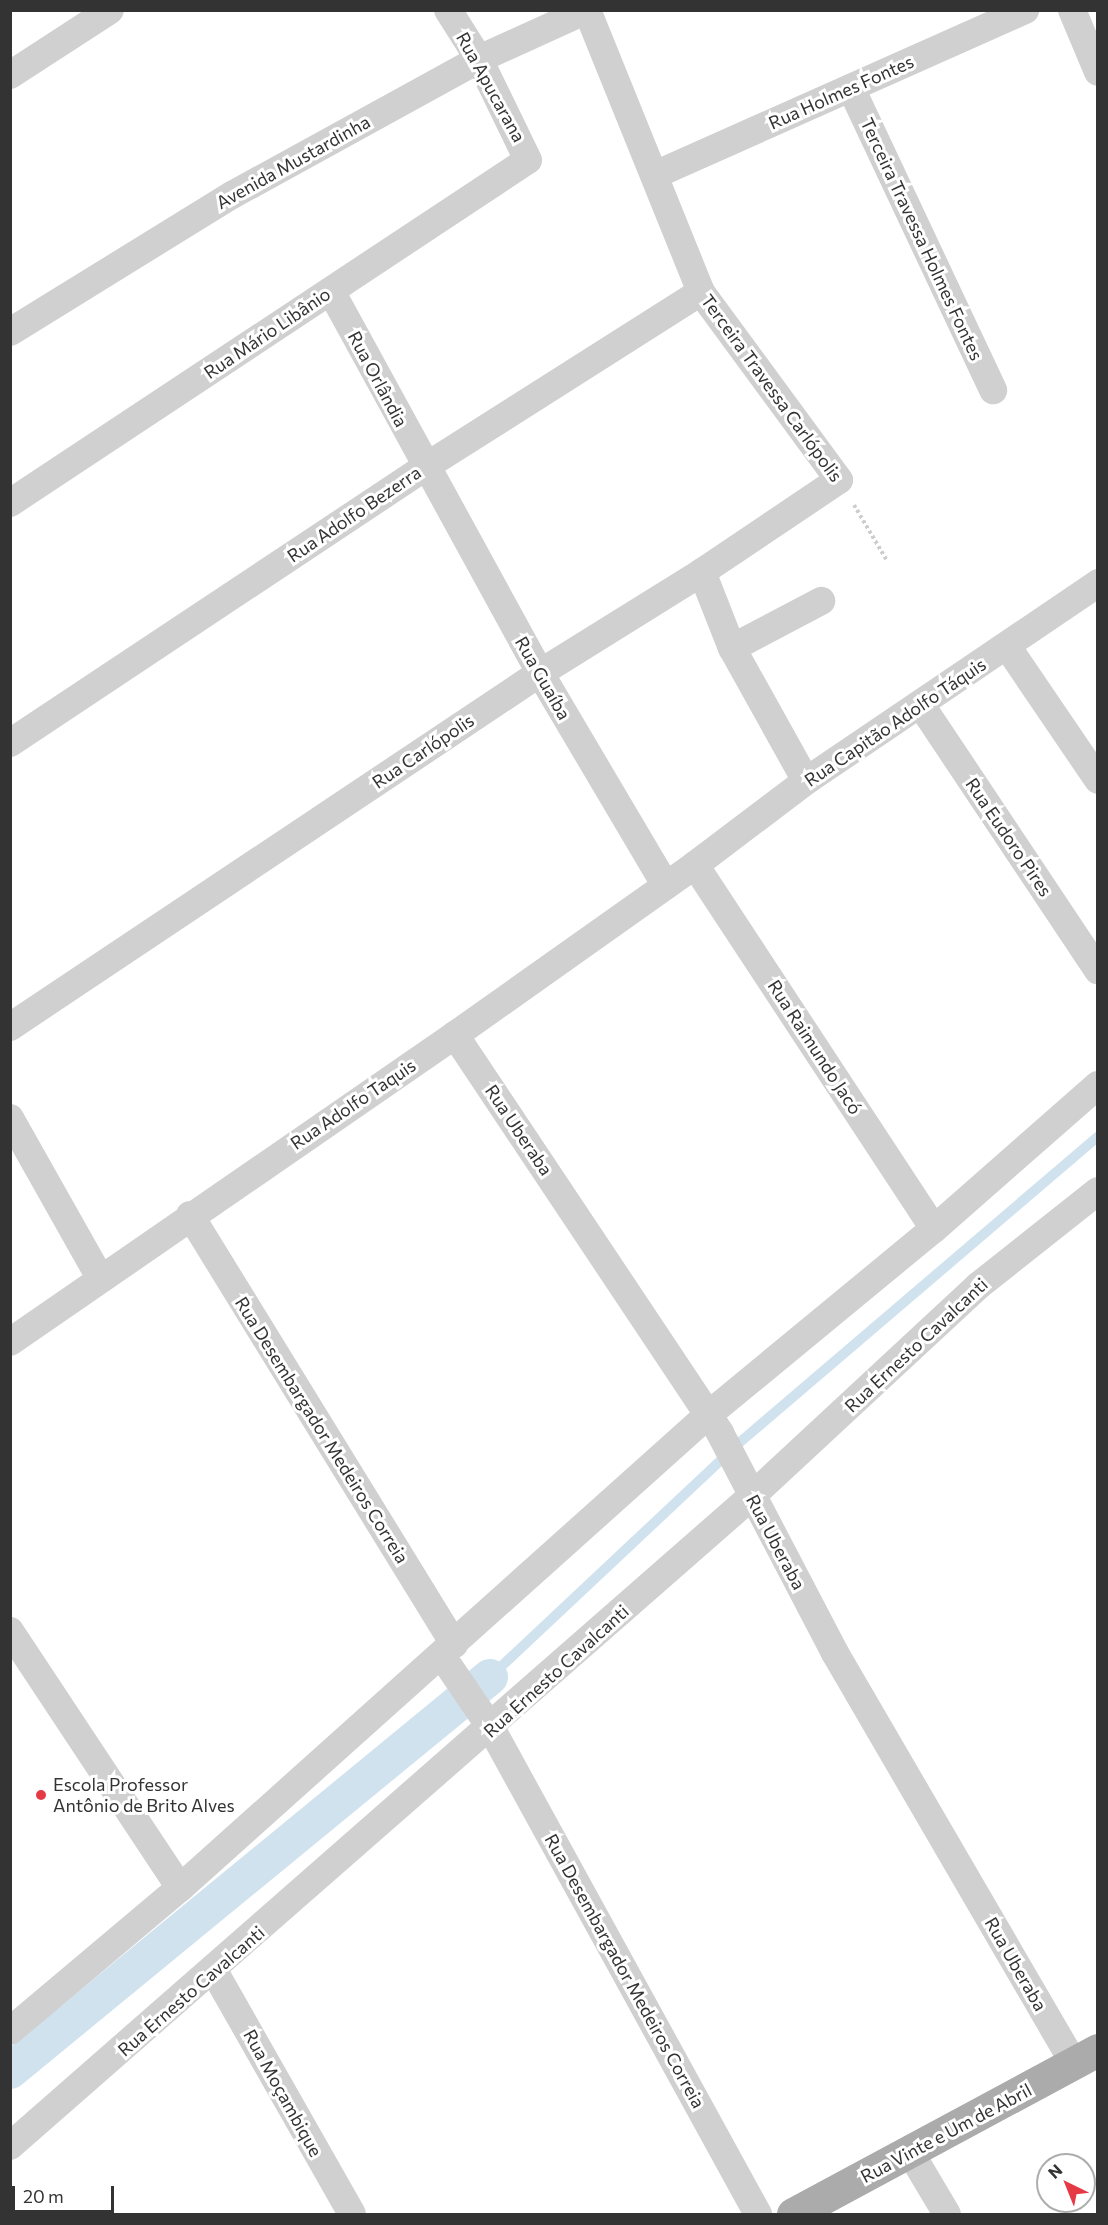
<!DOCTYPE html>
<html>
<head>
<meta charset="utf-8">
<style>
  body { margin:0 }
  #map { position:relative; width:1108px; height:2225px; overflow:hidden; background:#fff; font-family:Commissioner,sans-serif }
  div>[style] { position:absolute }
  .stream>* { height:10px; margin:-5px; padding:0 5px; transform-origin:5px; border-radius:5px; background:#cfe2ee }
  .canal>* { height:36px; margin:-18px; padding:0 18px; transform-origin:18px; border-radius:18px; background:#cfe2ee }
  .path>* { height:4px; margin-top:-2px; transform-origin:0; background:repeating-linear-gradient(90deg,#cdcdcd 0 3px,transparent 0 6px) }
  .street>* { height:28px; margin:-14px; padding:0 14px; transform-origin:14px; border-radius:14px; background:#d0d0d0 }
  .primary>* { height:33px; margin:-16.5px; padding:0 16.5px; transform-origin:16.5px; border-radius:16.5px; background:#ababab }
  .dots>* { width:16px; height:16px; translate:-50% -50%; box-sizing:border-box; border:3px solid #fff; border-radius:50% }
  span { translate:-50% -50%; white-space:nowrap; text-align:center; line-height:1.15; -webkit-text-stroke:6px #fff; paint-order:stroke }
  .street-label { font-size:18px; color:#333 }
  .poi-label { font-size:18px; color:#333 }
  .left { translate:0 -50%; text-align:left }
  .frame { position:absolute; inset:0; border:12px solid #333; pointer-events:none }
  .north { position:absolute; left:1036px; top:2153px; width:60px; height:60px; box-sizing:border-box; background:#fff; border:2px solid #adadad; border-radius:50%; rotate:317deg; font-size:16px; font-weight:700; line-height:24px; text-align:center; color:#333 }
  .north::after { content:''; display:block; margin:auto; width:21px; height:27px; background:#e63946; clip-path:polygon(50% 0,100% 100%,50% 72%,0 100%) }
  .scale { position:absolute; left:12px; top:2186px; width:102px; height:27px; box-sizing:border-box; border:3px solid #333; border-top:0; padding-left:8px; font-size:18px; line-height:21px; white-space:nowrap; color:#333; -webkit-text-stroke:4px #fff; paint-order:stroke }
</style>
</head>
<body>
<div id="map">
  <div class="stream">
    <div style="left:490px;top:1677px;width:342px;rotate:-43.2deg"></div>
    <div style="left:739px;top:1443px;width:472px;rotate:-40.5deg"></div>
  </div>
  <div class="canal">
    <div style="left:10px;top:2071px;width:621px;rotate:-39.38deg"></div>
  </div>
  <div class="path">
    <div style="left:854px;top:505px;width:63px;rotate:59.3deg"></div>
  </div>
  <div class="street">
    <div style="left:1072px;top:10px;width:67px;rotate:67.2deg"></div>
    <div style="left:10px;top:75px;width:119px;rotate:-33deg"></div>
    <div style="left:851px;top:88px;width:334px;rotate:64.8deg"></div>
    <div style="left:657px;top:174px;width:403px;rotate:-24deg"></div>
    <div style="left:331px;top:291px;width:435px;rotate:61.3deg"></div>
    <div style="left:540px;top:673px;width:247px;rotate:59.4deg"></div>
    <div style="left:10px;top:332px;width:261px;rotate:-31.7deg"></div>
    <div style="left:232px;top:195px;width:282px;rotate:-28.8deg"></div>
    <div style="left:479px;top:59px;width:119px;rotate:-24.4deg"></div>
    <div style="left:10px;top:503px;width:621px;rotate:-33.51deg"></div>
    <div style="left:528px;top:160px;width:112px;rotate:-115.9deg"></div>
    <div style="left:479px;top:59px;width:58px;rotate:-122.3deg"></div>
    <div style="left:702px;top:572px;width:82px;rotate:68.5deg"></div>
    <div style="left:732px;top:648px;width:152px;rotate:60.9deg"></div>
    <div style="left:1007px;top:646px;width:162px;rotate:55.8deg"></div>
    <div style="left:732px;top:648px;width:101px;rotate:-27.8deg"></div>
    <div style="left:921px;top:705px;width:319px;rotate:56.3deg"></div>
    <div style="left:10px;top:743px;width:498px;rotate:-33.6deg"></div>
    <div style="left:425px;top:467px;width:327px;rotate:-32.4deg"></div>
    <div style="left:695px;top:865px;width:435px;rotate:56.7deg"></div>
    <div style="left:10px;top:1027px;width:637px;rotate:-33.74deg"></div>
    <div style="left:540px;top:673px;width:191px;rotate:-31.9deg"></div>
    <div style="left:702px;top:572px;width:165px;rotate:-33.9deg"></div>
    <div style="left:839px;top:480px;width:233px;rotate:-126.3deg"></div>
    <div style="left:701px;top:292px;width:304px;rotate:-112deg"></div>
    <div style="left:455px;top:1035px;width:478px;rotate:56.3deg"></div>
    <div style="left:720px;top:1433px;width:248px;rotate:62.4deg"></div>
    <div style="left:835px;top:1653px;width:475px;rotate:59.8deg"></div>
    <div style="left:10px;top:1118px;width:184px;rotate:60.6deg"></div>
    <div style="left:190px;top:1215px;width:504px;rotate:58.39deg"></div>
    <div style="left:10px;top:1342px;width:541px;rotate:-34.6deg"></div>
    <div style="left:455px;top:1035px;width:294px;rotate:-35.3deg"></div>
    <div style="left:695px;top:865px;width:139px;rotate:-37.1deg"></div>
    <div style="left:806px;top:781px;width:353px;rotate:-34.1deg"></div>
    <div style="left:10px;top:1631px;width:308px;rotate:56.5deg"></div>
    <div style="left:442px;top:1656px;width:87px;rotate:55.8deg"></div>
    <div style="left:491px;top:1728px;width:555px;rotate:61.22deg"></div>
    <div style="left:214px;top:1971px;width:279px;rotate:60.4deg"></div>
    <div style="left:10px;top:2031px;width:222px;rotate:-40.1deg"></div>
    <div style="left:180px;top:1888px;width:709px;rotate:-41.86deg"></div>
    <div style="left:708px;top:1415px;width:293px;rotate:-39.5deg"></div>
    <div style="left:934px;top:1229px;width:218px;rotate:-41.3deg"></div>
    <div style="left:10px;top:2146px;width:986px;rotate:-41.22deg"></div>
    <div style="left:752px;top:1496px;width:309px;rotate:-42.9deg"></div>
    <div style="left:978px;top:1286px;width:153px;rotate:-38.4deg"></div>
    <div style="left:910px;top:2152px;width:72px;rotate:59.2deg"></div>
  </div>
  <div class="primary">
    <div style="left:793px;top:2214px;width:346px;rotate:-28.3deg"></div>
  </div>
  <div class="dots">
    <div style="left:41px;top:1795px;background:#e63946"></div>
  </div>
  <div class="street-label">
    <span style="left:491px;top:87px;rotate:61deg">Rua Apucarana</span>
    <span style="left:841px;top:92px;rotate:-24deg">Rua Holmes Fontes</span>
    <span style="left:293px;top:162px;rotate:-29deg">Avenida Mustardinha</span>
    <span style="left:922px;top:239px;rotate:65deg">Terceira Travessa Holmes Fontes</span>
    <span style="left:267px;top:333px;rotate:-34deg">Rua Mário Libânio</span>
    <span style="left:378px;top:379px;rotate:62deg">Rua Orlândia</span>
    <span style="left:772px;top:388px;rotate:54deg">Terceira Travessa Carlópolis</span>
    <span style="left:354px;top:514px;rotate:-34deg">Rua Adolfo Bezerra</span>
    <span style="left:543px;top:678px;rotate:60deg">Rua Guaíba</span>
    <span style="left:895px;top:722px;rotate:-34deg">Rua Capitão Adolfo Táquis</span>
    <span style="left:423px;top:751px;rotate:-34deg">Rua Carlópolis</span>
    <span style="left:1009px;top:837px;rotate:56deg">Rua Eudoro Pires</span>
    <span style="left:815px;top:1047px;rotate:57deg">Rua Raimundo Jacó</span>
    <span style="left:353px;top:1104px;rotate:-34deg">Rua Adolfo Taquis</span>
    <span style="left:519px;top:1130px;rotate:56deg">Rua Uberaba</span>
    <span style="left:916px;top:1345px;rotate:-43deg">Rua Ernesto Cavalcanti</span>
    <span style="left:322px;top:1430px;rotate:58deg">Rua Desembargador Medeiros Correia</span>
    <span style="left:776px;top:1542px;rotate:62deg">Rua Uberaba</span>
    <span style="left:556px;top:1671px;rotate:-42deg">Rua Ernesto Cavalcanti</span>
    <span style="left:1016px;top:1964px;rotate:60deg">Rua Uberaba</span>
    <span style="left:625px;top:1971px;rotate:61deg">Rua Desembargador Medeiros Correia</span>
    <span style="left:191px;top:1991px;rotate:-41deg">Rua Ernesto Cavalcanti</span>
    <span style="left:283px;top:2093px;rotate:61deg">Rua Moçambique</span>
    <span style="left:946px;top:2133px;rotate:-28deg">Rua Vinte e Um de Abril</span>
  </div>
  <div class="poi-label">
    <span class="left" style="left:53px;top:1795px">Escola Professor<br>Antônio de Brito Alves</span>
  </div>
  <div class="frame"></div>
  <div class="north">N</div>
  <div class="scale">20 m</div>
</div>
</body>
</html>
